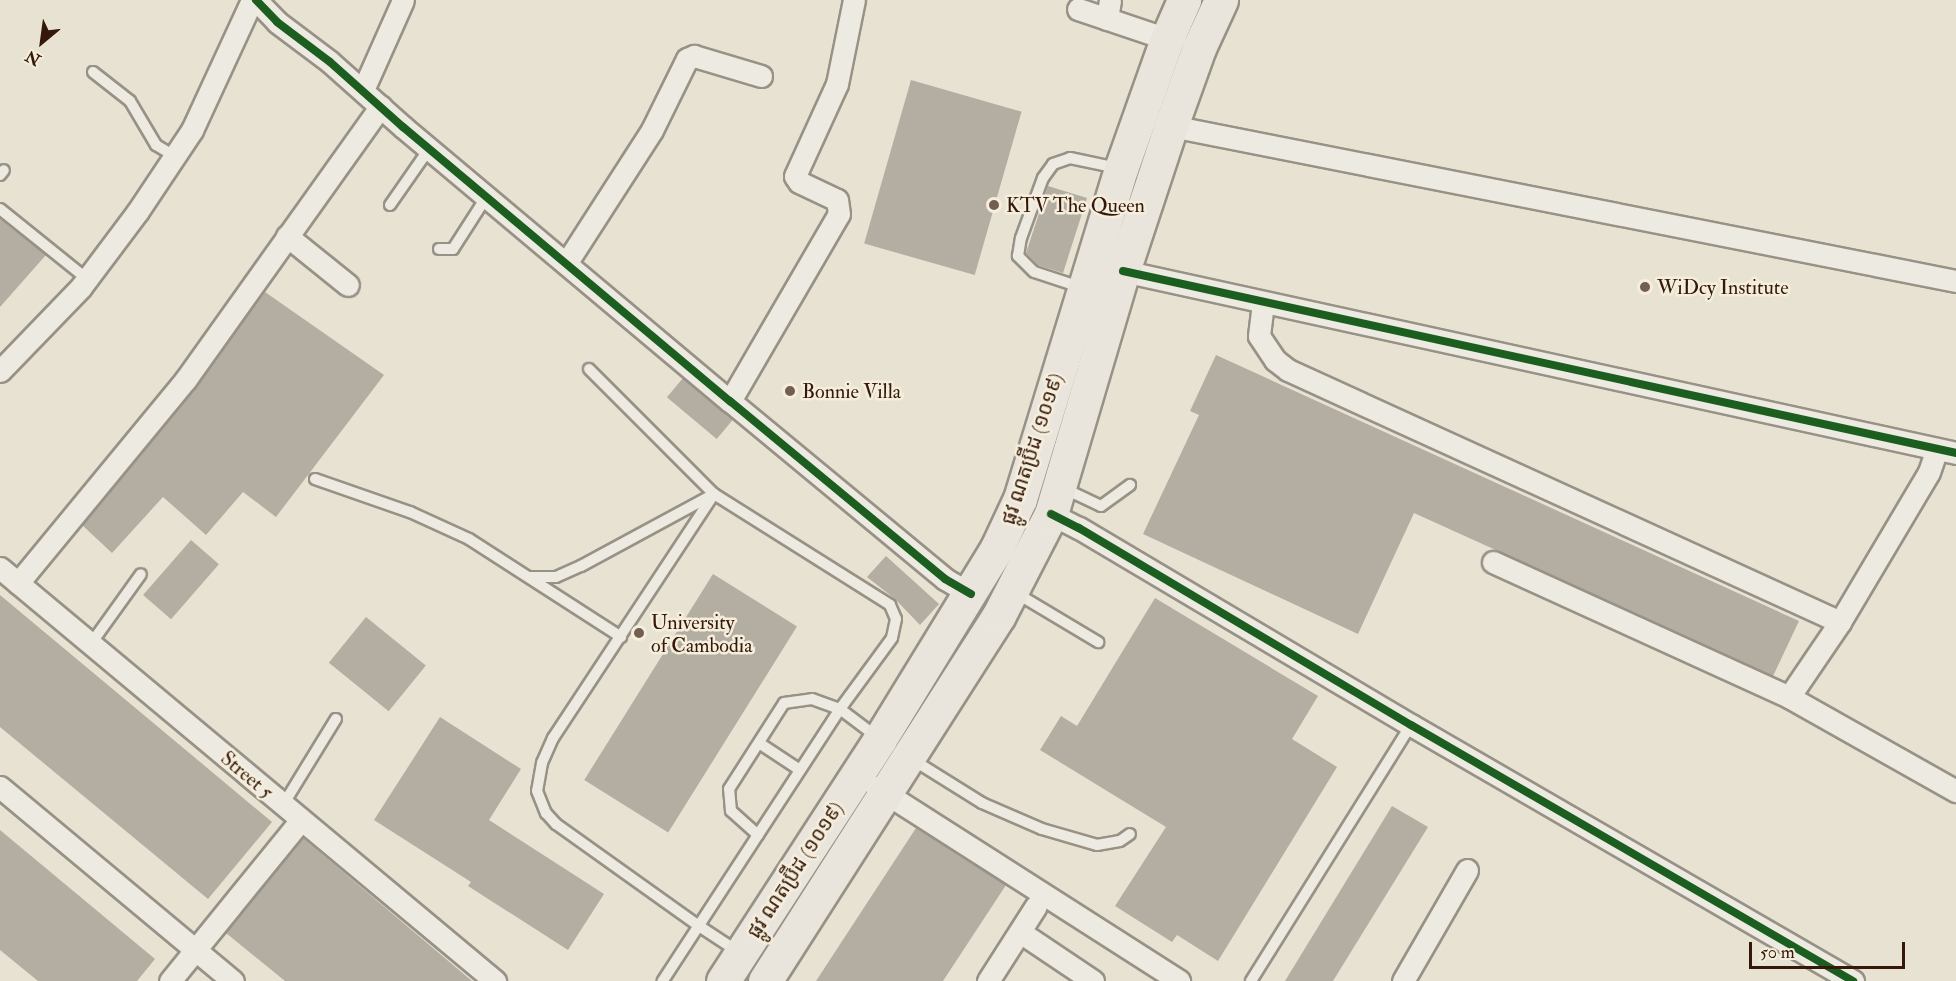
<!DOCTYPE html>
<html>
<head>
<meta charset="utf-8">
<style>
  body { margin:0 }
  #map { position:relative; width:1956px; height:981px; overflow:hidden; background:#e8e2d2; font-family:"IM FELL Double Pica","Noto Sans Khmer",serif }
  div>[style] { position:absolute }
  .building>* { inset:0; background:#b4ada2; transform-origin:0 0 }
  .roads { filter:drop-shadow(2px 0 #989186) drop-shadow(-2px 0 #989186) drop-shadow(0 2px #989186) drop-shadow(0 -2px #989186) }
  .lane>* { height:10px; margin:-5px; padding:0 5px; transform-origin:5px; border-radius:5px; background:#edeae1 }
  .street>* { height:21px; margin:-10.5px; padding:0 10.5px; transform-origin:10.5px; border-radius:10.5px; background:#edeae1 }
  .primary>* { height:33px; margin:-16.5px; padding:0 16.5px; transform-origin:16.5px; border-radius:16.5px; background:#eae5dc }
  .cycleway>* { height:8px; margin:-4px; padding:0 4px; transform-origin:4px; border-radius:4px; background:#1b5e20 }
  .dots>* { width:16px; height:16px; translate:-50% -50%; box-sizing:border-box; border:3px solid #f6eedc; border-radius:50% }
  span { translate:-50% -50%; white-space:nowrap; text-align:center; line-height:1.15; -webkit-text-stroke:5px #f6eedc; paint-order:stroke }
  .poi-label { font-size:20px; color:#34190b }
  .left { translate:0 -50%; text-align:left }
  .street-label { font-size:20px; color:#34190b }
  .north { position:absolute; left:12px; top:12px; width:60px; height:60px; -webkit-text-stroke:4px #f6eedc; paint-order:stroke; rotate:209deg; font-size:16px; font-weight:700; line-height:24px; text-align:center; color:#34190b }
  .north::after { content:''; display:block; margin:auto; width:21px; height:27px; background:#34190b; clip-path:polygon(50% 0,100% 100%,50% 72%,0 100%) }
  .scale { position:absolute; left:1749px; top:942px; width:156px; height:27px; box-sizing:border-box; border:3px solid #34190b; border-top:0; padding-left:8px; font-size:18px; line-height:21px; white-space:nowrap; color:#34190b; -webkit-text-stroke:4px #f6eedc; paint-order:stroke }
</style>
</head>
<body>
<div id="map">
  <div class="building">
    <div style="left:911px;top:80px;width:115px;height:170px;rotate:16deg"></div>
    <div style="clip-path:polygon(1048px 186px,1087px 198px,1063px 273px,1038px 265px,1026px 253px)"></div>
    <div style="clip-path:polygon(0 219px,46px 255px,0 307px)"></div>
    <div style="clip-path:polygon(265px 292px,384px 375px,276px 517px,243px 492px,206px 535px,163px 497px,112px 553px,82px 525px,196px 386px)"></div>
    <div style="clip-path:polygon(1216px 355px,1799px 621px,1773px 676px,1414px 513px,1358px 634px,1143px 534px,1199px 415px,1190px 411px)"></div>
    <div style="left:683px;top:378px;width:65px;height:25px;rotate:40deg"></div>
    <div style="left:191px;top:540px;width:37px;height:73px;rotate:41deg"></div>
    <div style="clip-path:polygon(886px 556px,939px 604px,920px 625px,895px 599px,867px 577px)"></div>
    <div style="left:713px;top:574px;width:99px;height:243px;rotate:32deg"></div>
    <div style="clip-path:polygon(0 595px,272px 822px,208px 899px,0 727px)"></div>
    <div style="clip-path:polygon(1155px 598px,1318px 696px,1292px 739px,1337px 767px,1218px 961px,1177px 935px,1172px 942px,1115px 906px,1166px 827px,1040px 750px,1061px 716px,1077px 726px)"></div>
    <div style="left:366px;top:617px;width:77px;height:59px;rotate:39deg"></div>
    <div style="clip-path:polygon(440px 717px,521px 769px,489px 820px,604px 894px,568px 950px,468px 886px,471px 882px,374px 820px)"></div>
    <div style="clip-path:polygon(1392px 806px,1428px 827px,1333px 981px,1285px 981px)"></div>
    <div style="clip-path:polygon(916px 828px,1006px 885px,943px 981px,816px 981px)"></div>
    <div style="clip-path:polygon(0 830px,155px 959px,137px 981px,38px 981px,0 950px)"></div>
    <div style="clip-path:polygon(303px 838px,472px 981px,285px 981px,226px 933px)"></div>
  </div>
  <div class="roads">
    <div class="lane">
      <div style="left:93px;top:72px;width:47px;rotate:38.1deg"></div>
      <div style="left:130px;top:101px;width:51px;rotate:59.4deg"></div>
      <div style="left:156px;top:145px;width:21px;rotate:31deg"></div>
      <div style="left:0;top:175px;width:6px;rotate:-51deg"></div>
      <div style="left:390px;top:205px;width:68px;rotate:-55.1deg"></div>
      <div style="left:0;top:209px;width:112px;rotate:38.8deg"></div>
      <div style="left:439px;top:249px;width:14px"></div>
      <div style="left:453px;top:249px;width:63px;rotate:-57.3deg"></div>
      <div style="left:1080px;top:287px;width:48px;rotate:-161.9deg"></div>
      <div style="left:1034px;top:272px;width:23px;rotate:-135deg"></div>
      <div style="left:1018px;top:256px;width:18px;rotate:-81deg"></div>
      <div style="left:1021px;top:238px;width:64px;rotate:-69.9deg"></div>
      <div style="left:1043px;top:178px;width:17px;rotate:-54deg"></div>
      <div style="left:1053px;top:164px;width:18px;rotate:-19deg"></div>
      <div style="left:1070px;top:158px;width:48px;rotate:12deg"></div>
      <div style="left:589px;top:369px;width:177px;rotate:45deg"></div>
      <div style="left:714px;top:494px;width:208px;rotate:32.2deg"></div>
      <div style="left:890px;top:605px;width:15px;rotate:67deg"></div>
      <div style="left:896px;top:619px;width:19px;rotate:102deg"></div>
      <div style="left:892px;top:638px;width:88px;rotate:126.2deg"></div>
      <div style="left:840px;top:709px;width:325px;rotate:123.1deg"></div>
      <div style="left:315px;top:479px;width:101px;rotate:19.2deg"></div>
      <div style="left:410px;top:512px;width:65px;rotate:24.6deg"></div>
      <div style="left:469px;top:539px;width:181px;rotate:32.8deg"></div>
      <div style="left:1063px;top:488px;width:42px;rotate:25.3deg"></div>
      <div style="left:1101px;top:506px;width:36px;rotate:-36deg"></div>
      <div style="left:529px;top:577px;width:27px"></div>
      <div style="left:556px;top:577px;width:27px;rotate:-24deg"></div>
      <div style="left:581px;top:566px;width:151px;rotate:-28.4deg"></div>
      <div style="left:714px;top:494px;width:292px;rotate:123.4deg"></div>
      <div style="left:553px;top:738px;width:27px;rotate:114deg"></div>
      <div style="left:542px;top:763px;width:28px;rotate:100deg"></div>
      <div style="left:537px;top:791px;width:24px;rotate:68deg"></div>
      <div style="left:546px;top:813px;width:15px;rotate:48deg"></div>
      <div style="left:556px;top:824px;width:176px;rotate:35.5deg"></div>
      <div style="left:699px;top:926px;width:45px;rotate:33.3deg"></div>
      <div style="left:1016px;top:593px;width:96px;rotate:30.9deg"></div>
      <div style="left:90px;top:645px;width:87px;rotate:-54.3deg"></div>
      <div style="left:759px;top:743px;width:49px;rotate:33.4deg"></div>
      <div style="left:910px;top:758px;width:85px;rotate:32deg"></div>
      <div style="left:982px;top:803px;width:65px;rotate:23.4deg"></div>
      <div style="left:1042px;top:829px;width:57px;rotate:16.2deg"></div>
      <div style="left:1097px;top:845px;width:23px;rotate:-10deg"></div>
      <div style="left:1120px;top:841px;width:12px;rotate:-35deg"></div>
      <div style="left:283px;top:805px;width:101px;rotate:-58.4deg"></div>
      <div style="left:758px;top:835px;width:36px;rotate:-138deg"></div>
      <div style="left:731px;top:811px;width:22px;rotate:-95deg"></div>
      <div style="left:729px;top:789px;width:102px;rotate:-57.4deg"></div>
      <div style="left:784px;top:703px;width:28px;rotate:-8deg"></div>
      <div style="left:812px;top:699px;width:30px;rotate:20deg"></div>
      <div style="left:840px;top:709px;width:46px;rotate:37.1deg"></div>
      <div style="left:1251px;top:981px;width:302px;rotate:-58deg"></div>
    </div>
    <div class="street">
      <div style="left:256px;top:0;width:30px;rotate:46deg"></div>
      <div style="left:277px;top:22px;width:66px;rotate:37deg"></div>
      <div style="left:330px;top:62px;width:98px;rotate:41.7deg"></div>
      <div style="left:403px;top:127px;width:427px;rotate:40deg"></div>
      <div style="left:730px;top:401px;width:279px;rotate:39.6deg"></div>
      <div style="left:945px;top:579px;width:30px;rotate:30deg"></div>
      <div style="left:1078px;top:9px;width:94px;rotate:18.6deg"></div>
      <div style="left:1107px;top:19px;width:19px;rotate:-81deg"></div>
      <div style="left:363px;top:90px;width:98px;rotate:-66deg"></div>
      <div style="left:1171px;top:126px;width:800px;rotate:11.17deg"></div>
      <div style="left:287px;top:236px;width:78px;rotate:38.8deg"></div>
      <div style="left:567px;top:262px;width:157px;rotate:-57.2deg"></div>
      <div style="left:652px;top:130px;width:79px;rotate:-63.8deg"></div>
      <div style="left:687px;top:59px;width:8px;rotate:-23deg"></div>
      <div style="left:694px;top:56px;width:70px;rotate:16.6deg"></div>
      <div style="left:1123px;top:271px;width:853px;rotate:12.32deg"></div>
      <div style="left:1263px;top:303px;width:33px;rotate:97deg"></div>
      <div style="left:1259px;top:336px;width:29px;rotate:56deg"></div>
      <div style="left:1275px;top:360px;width:16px;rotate:38deg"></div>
      <div style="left:1288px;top:370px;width:607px;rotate:24.54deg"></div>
      <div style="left:0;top:371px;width:117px;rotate:-46deg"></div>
      <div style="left:81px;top:287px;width:95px;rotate:-53.1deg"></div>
      <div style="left:138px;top:211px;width:97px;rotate:-56.3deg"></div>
      <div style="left:192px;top:130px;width:143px;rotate:-65.2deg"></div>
      <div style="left:730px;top:401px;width:216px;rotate:-59.8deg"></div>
      <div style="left:839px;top:214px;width:14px;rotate:-98deg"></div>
      <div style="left:837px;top:200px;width:42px;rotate:-154.7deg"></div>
      <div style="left:799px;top:182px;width:7px;rotate:-124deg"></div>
      <div style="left:795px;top:176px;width:101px;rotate:-65.5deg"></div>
      <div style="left:837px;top:84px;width:86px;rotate:-78.6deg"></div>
      <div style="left:1051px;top:514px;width:31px;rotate:27deg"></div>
      <div style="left:1079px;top:528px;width:386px;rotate:30.7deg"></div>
      <div style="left:1411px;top:725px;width:511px;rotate:30.08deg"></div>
      <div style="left:1493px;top:562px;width:325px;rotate:24.5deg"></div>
      <div style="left:1789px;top:697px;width:192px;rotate:29.4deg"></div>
      <div style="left:0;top:568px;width:645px;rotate:39.84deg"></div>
      <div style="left:18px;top:583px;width:264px;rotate:-50.5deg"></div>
      <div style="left:186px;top:379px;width:335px;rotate:-54.5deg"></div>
      <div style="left:1789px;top:697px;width:91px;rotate:-55.8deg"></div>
      <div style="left:1840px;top:622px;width:174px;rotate:-59.3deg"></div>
      <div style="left:1929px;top:472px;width:24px;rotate:-71deg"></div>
      <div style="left:0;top:787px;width:303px;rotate:39.8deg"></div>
      <div style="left:876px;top:787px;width:360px;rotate:32.6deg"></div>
      <div style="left:1020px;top:932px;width:88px;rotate:33.9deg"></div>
      <div style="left:170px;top:981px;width:208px;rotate:-50.9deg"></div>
      <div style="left:988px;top:981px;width:89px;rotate:-57.4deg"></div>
      <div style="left:1403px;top:981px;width:128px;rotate:-60deg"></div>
    </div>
    <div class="primary">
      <div style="left:723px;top:981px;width:288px;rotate:-57deg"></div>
      <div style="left:880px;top:739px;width:224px;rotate:-58.5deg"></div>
      <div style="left:997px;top:548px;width:54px;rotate:-64.9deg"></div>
      <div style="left:1020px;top:499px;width:345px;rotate:-73deg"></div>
      <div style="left:1121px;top:169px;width:138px;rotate:-70.5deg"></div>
      <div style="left:1167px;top:39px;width:43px;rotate:-66.4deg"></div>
      <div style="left:765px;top:981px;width:434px;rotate:-57.4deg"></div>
      <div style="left:999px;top:615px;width:114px;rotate:-62.8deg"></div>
      <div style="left:1051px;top:514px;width:253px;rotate:-73.5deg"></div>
      <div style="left:1123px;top:271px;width:153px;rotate:-71.7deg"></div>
      <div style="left:1171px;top:126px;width:83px;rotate:-70.3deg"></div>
      <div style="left:1199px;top:48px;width:53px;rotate:-65.4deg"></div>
    </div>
  </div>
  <div class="cycleway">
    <div style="left:256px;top:0;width:30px;rotate:46deg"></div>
    <div style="left:277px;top:22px;width:66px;rotate:37deg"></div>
    <div style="left:330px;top:62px;width:98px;rotate:41.7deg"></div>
    <div style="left:403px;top:127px;width:427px;rotate:40deg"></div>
    <div style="left:730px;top:401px;width:279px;rotate:39.6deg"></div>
    <div style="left:945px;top:579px;width:30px;rotate:30deg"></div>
    <div style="left:1123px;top:271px;width:853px;rotate:12.32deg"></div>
    <div style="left:1051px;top:514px;width:31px;rotate:27deg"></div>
    <div style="left:1079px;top:528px;width:386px;rotate:30.7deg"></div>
    <div style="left:1411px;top:725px;width:511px;rotate:30.08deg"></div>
  </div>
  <div class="dots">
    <div style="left:994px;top:205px;background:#735f51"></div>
    <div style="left:1645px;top:287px;background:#735f51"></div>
    <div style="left:790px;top:391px;background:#735f51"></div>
    <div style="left:639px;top:633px;background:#735f51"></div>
  </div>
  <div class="poi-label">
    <span class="left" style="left:1006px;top:205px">KTV The Queen</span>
    <span class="left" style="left:1657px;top:287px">WiDcy Institute</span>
    <span class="left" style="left:802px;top:391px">Bonnie Villa</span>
    <span class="left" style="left:651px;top:634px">University<br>of Cambodia</span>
  </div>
  <div class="street-label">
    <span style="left:1032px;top:449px;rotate:-72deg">ផ្លូវ ណតប្រ៊ីដ (១០១៩)</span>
    <span style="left:247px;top:775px;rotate:40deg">Street 5</span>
    <span style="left:795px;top:870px;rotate:-57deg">ផ្លូវ ណតប្រ៊ីដ (១០១៩)</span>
  </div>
  <div class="north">N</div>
  <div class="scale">50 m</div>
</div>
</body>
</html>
